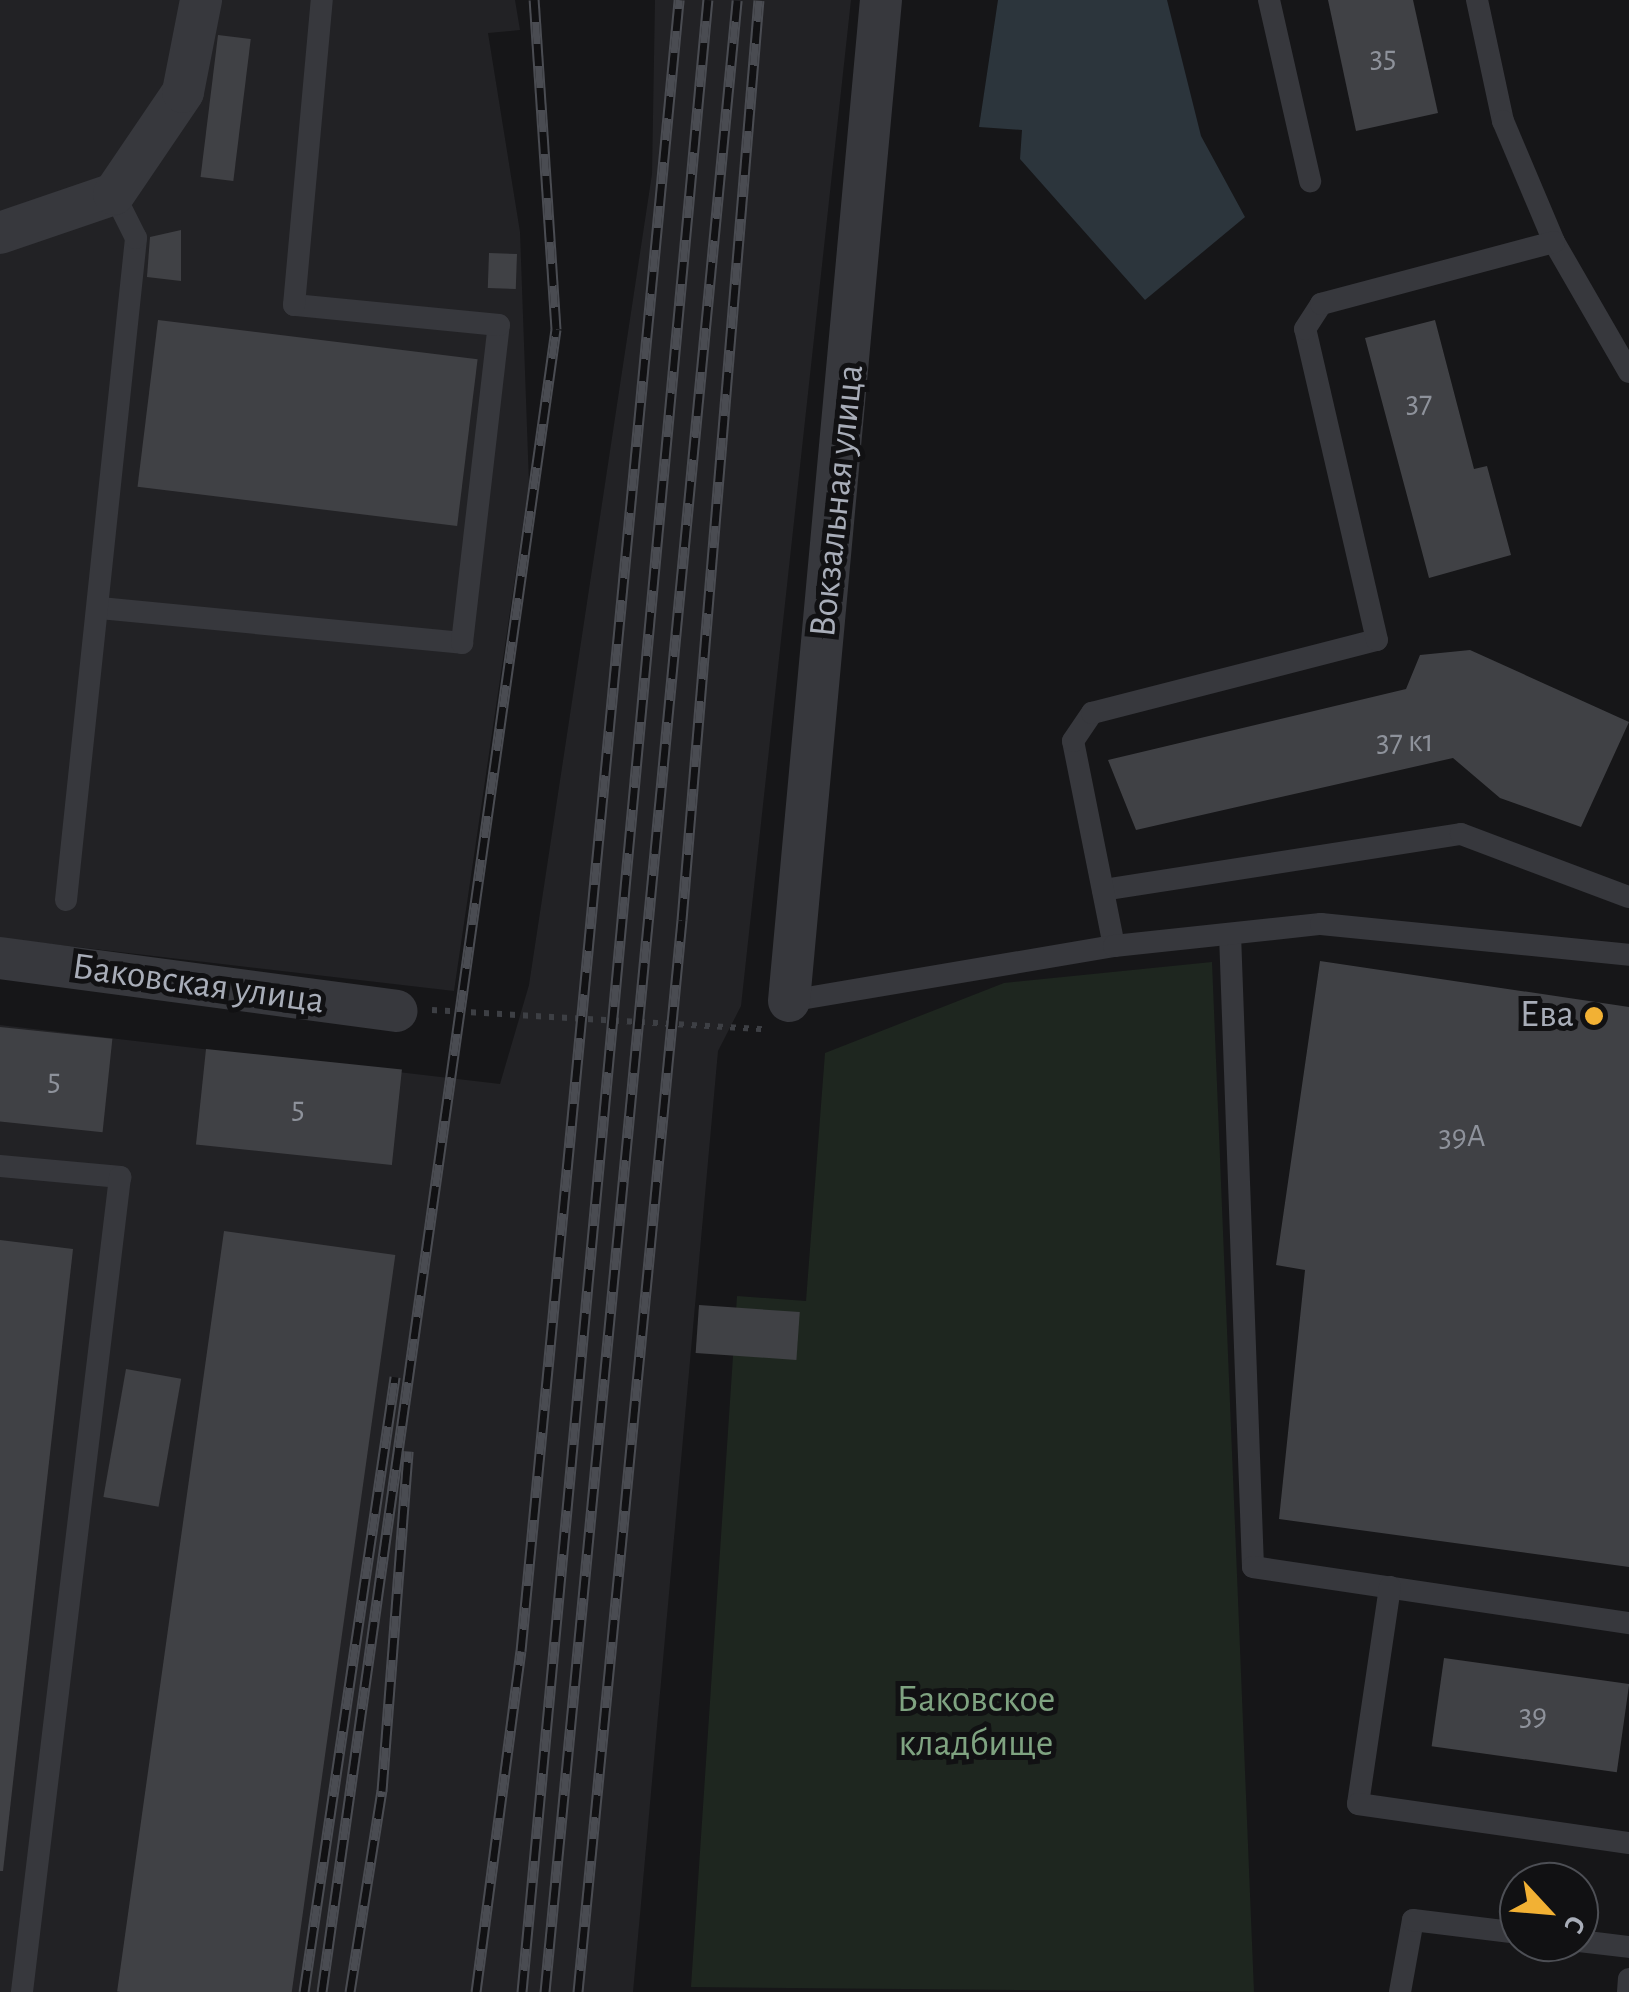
<!DOCTYPE html>
<html>
<head>
<meta charset="utf-8">
<style>
  body { margin:0 }
  #map { position:relative; width:1629px; height:1992px; overflow:hidden; background:#161618; font-family:"Alegreya Sans",sans-serif }
  div>[style] { position:absolute }
  .built>* { inset:0; background:#222225 }
  .green>* { inset:0; background:#1e261f }
  .water>* { inset:0; background:#2c353c }
  .building>* { inset:0; background:#404145; transform-origin:0 0 }
  .path>* { height:6px; margin-top:-3px; transform-origin:0; background:repeating-linear-gradient(90deg,#3d3f44 0 5px,transparent 0 13px) }
  .lane>* { height:22px; margin:-11px; padding:0 11px; transform-origin:11px; border-radius:11px; background:#37383d }
  .street>* { height:42px; margin:-21px; padding:0 21px; transform-origin:21px; border-radius:21px; background:#37383d }
  .rail>* { height:11px; margin-top:-5.5px; transform-origin:0; background:repeating-linear-gradient(90deg,#111113 0 22px,#4a4c52 0 44px); box-sizing:border-box; border-block:2px solid #4a4c52 }
  .dots>* { width:28px; height:28px; translate:-50% -50%; box-sizing:border-box; border:5px solid #111113; border-radius:50% }
  span { translate:-50% -50%; white-space:nowrap; text-align:center; line-height:1.15; -webkit-text-stroke:10px #111113; paint-order:stroke }
  .number-label { font-size:32px; color:#8e929b }
  .number-label span { -webkit-text-stroke-width:0 }
  .street-label { font-size:38px; color:#a8adb8 }
  .poi-label { font-size:38px; color:#a8adb8 }
  .right { translate:-100% -50%; text-align:right }
  .park-label { font-size:38px; color:#7fa381 }
  .north { position:absolute; left:1499px; top:1862px; width:100px; height:100px; box-sizing:border-box; background:#111113; border:2px solid #4d4f55; border-radius:50%; rotate:116deg; font-size:28px; font-weight:700; line-height:40px; text-align:center; color:#a8adb8 }
  .north::after { content:''; display:block; margin:auto; width:35px; height:45px; background:#f2b134; clip-path:polygon(50% 0,100% 100%,50% 72%,0 100%) }
</style>
</head>
<body>
<div id="map">
  <div class="built">
    <div style="clip-path:polygon(0 0,515px 0,520px 30px,488px 33px,520px 232px,529px 483px,454px 991px,0 938px)"></div>
    <div style="clip-path:polygon(655px 0,851px 0,741px 1006px,718px 1051px,633px 1992px,0 1992px,0 1025px,500px 1084px,529px 985px,652px 174px)"></div>
  </div>
  <div class="green">
    <div style="clip-path:polygon(1212px 962px,1254px 1992px,691px 1987px,737px 1296px,806px 1301px,825px 1053px,1004px 983px)"></div>
  </div>
  <div class="water">
    <div style="clip-path:polygon(998px 0,1167px 0,1201px 136px,1245px 217px,1145px 300px,1020px 159px,1022px 130px,979px 127px)"></div>
  </div>
  <div class="building">
    <div style="clip-path:polygon(1328px 0,1413px 0,1438px 113px,1356px 131px)"></div>
    <div style="left:218px;top:35px;width:33px;height:143px;rotate:7deg"></div>
    <div style="clip-path:polygon(181px 230px,181px 281px,147px 277px,150px 237px)"></div>
    <div style="left:489px;top:253px;width:28px;height:35px;rotate:2deg"></div>
    <div style="left:158px;top:320px;width:322px;height:168px;rotate:7deg"></div>
    <div style="clip-path:polygon(1435px 320px,1474px 469px,1487px 466px,1511px 555px,1429px 578px,1365px 338px)"></div>
    <div style="clip-path:polygon(1470px 650px,1629px 722px,1581px 827px,1500px 798px,1453px 758px,1136px 830px,1108px 760px,1406px 689px,1420px 655px)"></div>
    <div style="clip-path:polygon(1320px 961px,1629px 1007px,1629px 1567px,1279px 1519px,1305px 1270px,1276px 1265px)"></div>
    <div style="left:0;top:1027px;width:113px;height:94px;rotate:6deg"></div>
    <div style="left:206px;top:1049px;width:197px;height:96px;rotate:6deg"></div>
    <div style="left:224px;top:1231px;width:173px;height:768px;rotate:8deg"></div>
    <div style="clip-path:polygon(0 1240px,73px 1249px,3px 1871px,0 1871px)"></div>
    <div style="left:699px;top:1305px;width:101px;height:48px;rotate:4deg"></div>
    <div style="left:126px;top:1369px;width:56px;height:130px;rotate:10deg"></div>
    <div style="left:1444px;top:1658px;width:187px;height:89px;rotate:8deg"></div>
  </div>
  <div class="path">
    <div style="left:432px;top:1010px;width:333px;rotate:3.3deg"></div>
  </div>
  <div class="lane">
    <div style="left:1269px;top:0;width:186px;rotate:77.2deg"></div>
    <div style="left:1477px;top:0;width:124px;rotate:77.9deg"></div>
    <div style="left:1503px;top:121px;width:131px;rotate:67.1deg"></div>
    <div style="left:1554px;top:242px;width:150px;rotate:60deg"></div>
    <div style="left:100px;top:608px;width:364px;rotate:5.5deg"></div>
    <div style="left:462px;top:643px;width:320px;rotate:-83.4deg"></div>
    <div style="left:499px;top:325px;width:206px;rotate:-174.4deg"></div>
    <div style="left:294px;top:305px;width:306px;rotate:-84.8deg"></div>
    <div style="left:1103px;top:890px;width:362px;rotate:-8.9deg"></div>
    <div style="left:1461px;top:834px;width:179px;rotate:20.6deg"></div>
    <div style="left:66px;top:900px;width:666px;rotate:-83.96deg"></div>
    <div style="left:136px;top:238px;width:49px;rotate:-116.6deg"></div>
    <div style="left:1230px;top:934px;width:633px;rotate:87.92deg"></div>
    <div style="left:1253px;top:1567px;width:380px;rotate:8.5deg"></div>
    <div style="left:1114px;top:946px;width:209px;rotate:-101.3deg"></div>
    <div style="left:1073px;top:741px;width:34px;rotate:-56deg"></div>
    <div style="left:1092px;top:713px;width:294px;rotate:-14.4deg"></div>
    <div style="left:1377px;top:640px;width:319px;rotate:-103deg"></div>
    <div style="left:1305px;top:329px;width:30px;rotate:-57deg"></div>
    <div style="left:1321px;top:304px;width:241px;rotate:-14.9deg"></div>
    <div style="left:789px;top:1001px;width:330px;rotate:-9.6deg"></div>
    <div style="left:1114px;top:946px;width:208px;rotate:-6.1deg"></div>
    <div style="left:1321px;top:924px;width:310px;rotate:5.7deg"></div>
    <div style="left:0;top:1166px;width:121px;rotate:5.2deg"></div>
    <div style="left:120px;top:1177px;width:821px;rotate:96.86deg"></div>
    <div style="left:1390px;top:1587px;width:219px;rotate:98.4deg"></div>
    <div style="left:1358px;top:1804px;width:274px;rotate:8.2deg"></div>
    <div style="left:1579px;top:1941px;width:50px;rotate:6.8deg"></div>
    <div style="left:1400px;top:1992px;width:73px;rotate:-79.8deg"></div>
    <div style="left:1413px;top:1920px;width:107px;rotate:7deg"></div>
    <div style="left:1628px;top:1992px;width:13px;rotate:-86deg"></div>
  </div>
  <div class="street">
    <div style="left:0;top:233px;width:120px;rotate:-18.9deg"></div>
    <div style="left:114px;top:194px;width:123px;rotate:-55.9deg"></div>
    <div style="left:183px;top:92px;width:94px;rotate:-78.9deg"></div>
    <div style="left:0;top:958px;width:400px;rotate:7.6deg"></div>
    <div style="left:789px;top:1001px;width:1005px;rotate:-84.75deg"></div>
  </div>
  <div class="rail">
    <div style="left:304px;top:1992px;width:622px;rotate:-81.58deg"></div>
    <div style="left:322px;top:1992px;width:1679px;rotate:-81.99deg"></div>
    <div style="left:556px;top:329px;width:330px;rotate:-93.8deg"></div>
    <div style="left:350px;top:1992px;width:204px;rotate:-81deg"></div>
    <div style="left:382px;top:1791px;width:341px;rotate:-85.6deg"></div>
    <div style="left:476px;top:1992px;width:344px;rotate:-82.5deg"></div>
    <div style="left:521px;top:1651px;width:1659px;rotate:-84.53deg"></div>
    <div style="left:522px;top:1992px;width:2001px;rotate:-84.67deg"></div>
    <div style="left:545px;top:1992px;width:2001px;rotate:-84.49deg"></div>
    <div style="left:578px;top:1992px;width:1077px;rotate:-84.46deg"></div>
    <div style="left:682px;top:920px;width:923px;rotate:-85.22deg"></div>
  </div>
  <div class="dots">
    <div style="left:1594px;top:1016px;background:#f2b134"></div>
  </div>
  <div class="number-label">
    <span style="left:1383px;top:57px">35</span>
    <span style="left:1419px;top:402px">37</span>
    <span style="left:1405px;top:741px">37 к1</span>
    <span style="left:54px;top:1080px">5</span>
    <span style="left:298px;top:1108px">5</span>
    <span style="left:1462px;top:1136px">39А</span>
    <span style="left:1533px;top:1715px">39</span>
  </div>
  <div class="street-label">
    <span style="left:838px;top:501px;rotate:-84deg">Вокзальная улица</span>
    <span style="left:198px;top:985px;rotate:8deg">Баковская улица</span>
  </div>
  <div class="poi-label">
    <span class="right" style="left:1574px;top:1016px">Ева</span>
  </div>
  <div class="park-label">
    <span style="left:976px;top:1723px">Баковское<br>кладбище</span>
  </div>
  <div class="north">С</div>
</div>
</body>
</html>
